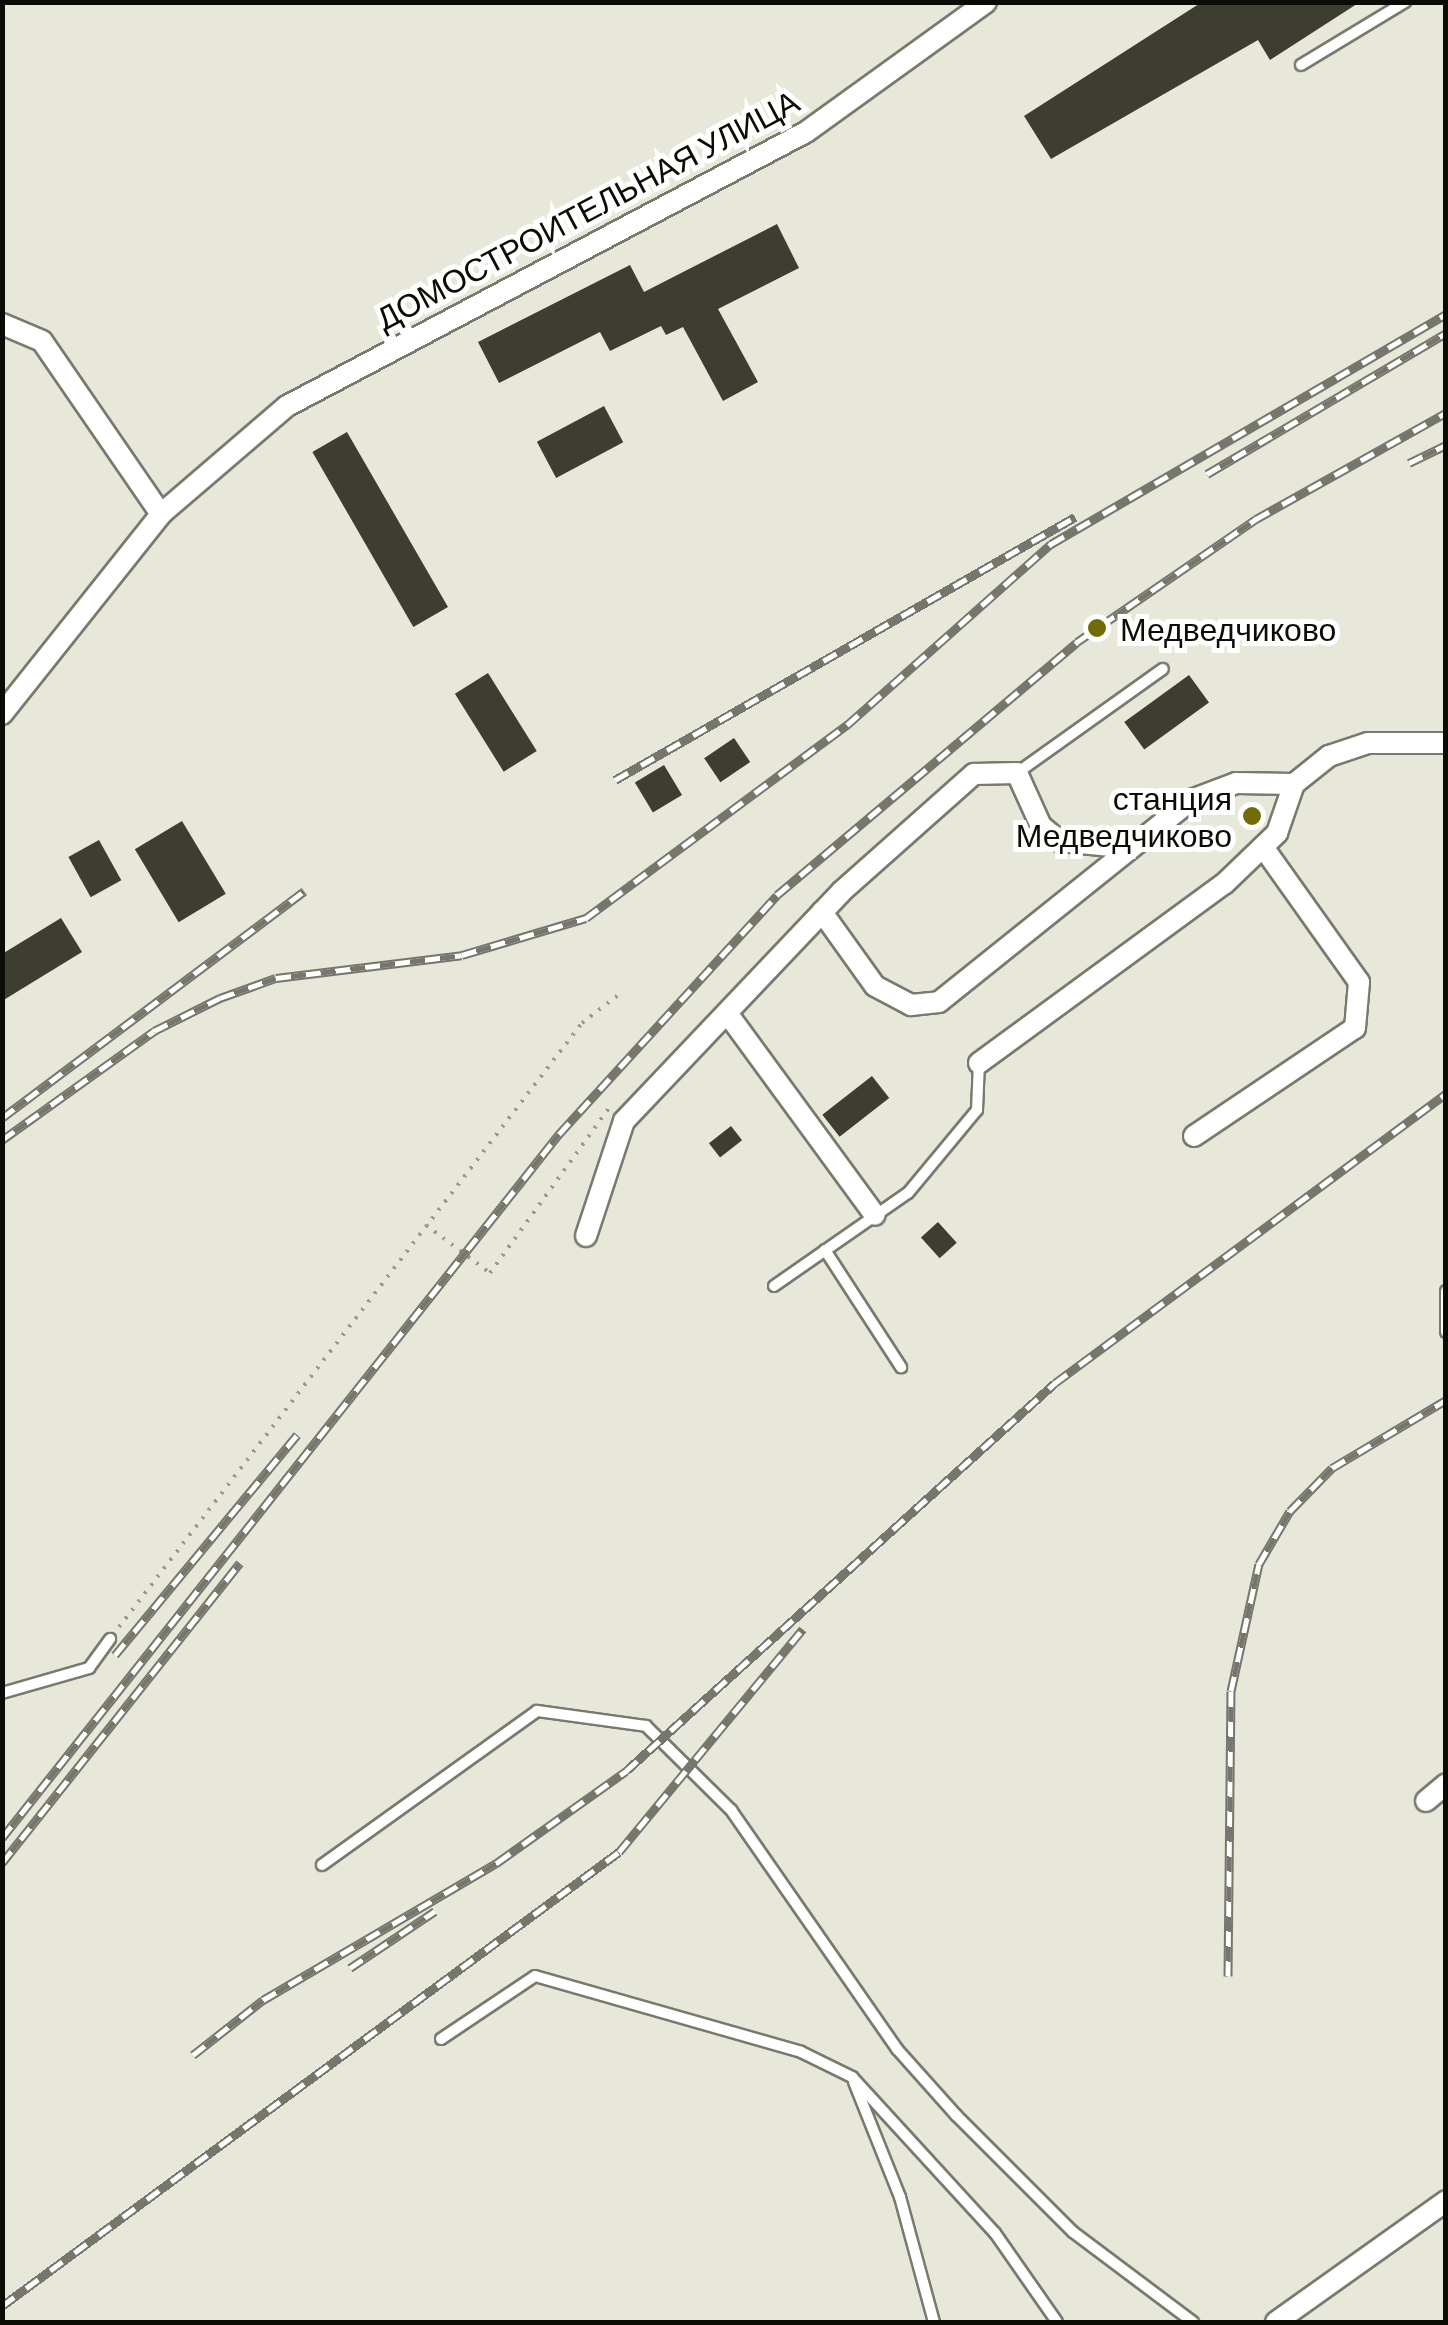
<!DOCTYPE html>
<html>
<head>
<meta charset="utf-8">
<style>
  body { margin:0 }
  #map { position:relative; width:1448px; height:2325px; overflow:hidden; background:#e8e8da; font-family:Barlow,sans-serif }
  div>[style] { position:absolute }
  .building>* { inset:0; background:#3d3d32; transform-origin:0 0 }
  .path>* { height:4px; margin-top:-2px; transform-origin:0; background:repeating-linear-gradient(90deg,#99998f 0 2.5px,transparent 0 10.5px) }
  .roads { filter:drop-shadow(2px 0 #79796d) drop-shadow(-2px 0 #79796d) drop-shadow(0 2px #79796d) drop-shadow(0 -2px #79796d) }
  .lane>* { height:10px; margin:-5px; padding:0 5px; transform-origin:5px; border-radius:5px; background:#fff }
  .street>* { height:20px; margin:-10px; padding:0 10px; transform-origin:10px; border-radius:10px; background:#fff }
  .rail>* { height:9px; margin-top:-4.5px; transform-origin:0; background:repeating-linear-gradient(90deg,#fff 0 15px,#76766d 0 30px); box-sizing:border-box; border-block:2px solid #76766d }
  .dots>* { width:28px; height:28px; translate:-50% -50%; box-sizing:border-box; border:5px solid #fff; border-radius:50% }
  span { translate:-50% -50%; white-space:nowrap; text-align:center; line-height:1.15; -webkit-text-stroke:10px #fff; paint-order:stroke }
  .street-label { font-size:32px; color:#0c0c07 }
  .poi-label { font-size:32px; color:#0c0c07 }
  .left { translate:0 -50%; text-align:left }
  .right { translate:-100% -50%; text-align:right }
  .frame { position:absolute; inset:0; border:5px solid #0c0c07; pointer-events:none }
</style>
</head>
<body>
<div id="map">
  <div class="building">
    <div style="clip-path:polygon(1202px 2px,1360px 2px,1270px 60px,1258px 40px,1051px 159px,1024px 116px)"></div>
    <div style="clip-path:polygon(777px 224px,799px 268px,718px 309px,758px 382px,723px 401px,683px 327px,666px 335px,661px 326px,610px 351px,600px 332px,499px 383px,478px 342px,630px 265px,644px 292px)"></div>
    <div style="left:604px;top:406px;width:41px;height:76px;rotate:62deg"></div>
    <div style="left:347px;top:432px;width:202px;height:40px;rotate:60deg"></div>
    <div style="left:488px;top:673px;width:92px;height:39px;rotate:58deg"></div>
    <div style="left:1189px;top:675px;width:34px;height:80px;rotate:54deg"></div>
    <div style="left:734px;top:738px;width:29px;height:36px;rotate:56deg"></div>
    <div style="left:664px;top:765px;width:35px;height:34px;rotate:59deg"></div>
    <div style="left:182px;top:821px;width:85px;height:55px;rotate:59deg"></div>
    <div style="left:99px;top:840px;width:46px;height:35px;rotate:61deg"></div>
    <div style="clip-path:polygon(61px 918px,82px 952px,2px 1001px,2px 954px)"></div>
    <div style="left:872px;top:1076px;width:28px;height:63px;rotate:52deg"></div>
    <div style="left:731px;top:1126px;width:18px;height:28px;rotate:52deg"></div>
    <div style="left:938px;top:1222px;width:28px;height:23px;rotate:48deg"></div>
  </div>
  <div class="path">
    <div style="left:426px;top:1225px;width:80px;rotate:36.9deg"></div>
    <div style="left:490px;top:1273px;width:203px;rotate:-54.2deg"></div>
    <div style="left:119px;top:1627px;width:761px;rotate:-52.53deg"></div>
    <div style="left:582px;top:1023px;width:51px;rotate:-37.8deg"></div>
  </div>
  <div class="roads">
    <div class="lane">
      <div style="left:1301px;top:65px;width:122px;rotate:-31.2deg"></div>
      <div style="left:1017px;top:773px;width:179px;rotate:-35.5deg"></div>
      <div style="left:825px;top:1250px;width:140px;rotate:57deg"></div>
      <div style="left:774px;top:1286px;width:163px;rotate:-34.8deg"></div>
      <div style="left:908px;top:1193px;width:108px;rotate:-50.3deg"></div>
      <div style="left:977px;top:1110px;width:47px;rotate:-87.6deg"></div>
      <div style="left:1446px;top:1291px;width:41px;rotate:90deg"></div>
      <div style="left:2px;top:1693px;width:91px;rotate:-16deg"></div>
      <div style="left:89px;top:1668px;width:36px;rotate:-54deg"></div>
      <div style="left:322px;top:1865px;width:264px;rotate:-35.6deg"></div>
      <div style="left:537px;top:1711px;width:110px;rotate:7.8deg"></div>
      <div style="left:646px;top:1726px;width:120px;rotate:44.7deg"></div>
      <div style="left:731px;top:1810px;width:291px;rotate:55.2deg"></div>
      <div style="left:897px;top:2049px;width:89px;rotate:48.2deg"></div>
      <div style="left:956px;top:2115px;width:165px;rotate:45deg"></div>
      <div style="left:1073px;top:2232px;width:150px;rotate:36.9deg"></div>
      <div style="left:441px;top:2039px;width:113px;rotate:-33.8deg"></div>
      <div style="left:535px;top:1976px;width:277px;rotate:15.9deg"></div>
      <div style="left:801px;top:2052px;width:57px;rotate:26.1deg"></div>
      <div style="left:852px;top:2077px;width:212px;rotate:47.5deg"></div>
      <div style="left:995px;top:2233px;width:108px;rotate:55.1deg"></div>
      <div style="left:854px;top:2082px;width:124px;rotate:68.2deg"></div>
      <div style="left:900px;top:2197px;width:130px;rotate:74.8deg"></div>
    </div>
    <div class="street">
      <div style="left:2px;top:324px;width:43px;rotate:23deg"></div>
      <div style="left:42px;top:341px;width:210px;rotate:55.5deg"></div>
      <div style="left:2px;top:714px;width:256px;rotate:-51.5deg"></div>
      <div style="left:161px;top:514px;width:166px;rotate:-40.6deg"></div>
      <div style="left:287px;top:406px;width:587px;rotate:-27.83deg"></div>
      <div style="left:806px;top:132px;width:222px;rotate:-35.8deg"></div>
      <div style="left:822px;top:912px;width:91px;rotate:54.4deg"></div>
      <div style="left:875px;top:986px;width:41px;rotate:27.8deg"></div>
      <div style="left:911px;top:1005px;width:28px;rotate:-6deg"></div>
      <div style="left:939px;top:1002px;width:323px;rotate:-38.7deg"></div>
      <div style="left:1191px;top:800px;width:48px;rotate:-20.7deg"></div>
      <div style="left:1236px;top:783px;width:58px;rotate:1deg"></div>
      <div style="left:727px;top:1013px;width:250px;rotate:53.8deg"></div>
      <div style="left:979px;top:1063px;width:303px;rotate:-36.2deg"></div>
      <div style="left:1224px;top:884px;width:74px;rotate:-43.9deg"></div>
      <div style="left:1277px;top:833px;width:52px;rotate:-70.9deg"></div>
      <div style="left:1294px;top:784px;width:45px;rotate:-38.7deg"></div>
      <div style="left:1329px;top:756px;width:41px;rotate:-18.4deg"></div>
      <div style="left:1368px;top:743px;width:78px"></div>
      <div style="left:1194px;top:1136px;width:194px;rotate:-33.9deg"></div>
      <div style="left:1355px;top:1028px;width:46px;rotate:-85deg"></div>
      <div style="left:1359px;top:982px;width:166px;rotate:-125.4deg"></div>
      <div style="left:586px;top:1236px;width:121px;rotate:-71.7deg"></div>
      <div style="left:624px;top:1121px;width:315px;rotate:-46.5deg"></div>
      <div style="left:841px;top:892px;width:178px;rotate:-41.6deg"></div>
      <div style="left:974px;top:774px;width:43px;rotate:-1.3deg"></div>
      <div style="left:1017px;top:773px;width:58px;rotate:65.6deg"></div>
      <div style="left:1041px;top:826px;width:23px;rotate:40deg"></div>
      <div style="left:1059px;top:841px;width:63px;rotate:5.4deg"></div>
      <div style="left:1426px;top:1801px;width:26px;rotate:-40deg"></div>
      <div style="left:1276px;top:2322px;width:209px;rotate:-35.4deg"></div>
    </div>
  </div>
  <div class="rail">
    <div style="left:1409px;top:463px;width:41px;rotate:-25.9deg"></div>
    <div style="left:1207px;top:474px;width:277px;rotate:-30.5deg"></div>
    <div style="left:615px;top:780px;width:530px;rotate:-29.76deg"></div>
    <div style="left:2px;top:1118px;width:378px;rotate:-36.9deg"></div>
    <div style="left:2px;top:1140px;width:187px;rotate:-35.6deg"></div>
    <div style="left:154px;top:1031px;width:74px;rotate:-26.6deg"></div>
    <div style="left:220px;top:998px;width:59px;rotate:-19.7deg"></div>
    <div style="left:276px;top:978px;width:187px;rotate:-7deg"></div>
    <div style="left:462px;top:955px;width:129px;rotate:-16.6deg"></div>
    <div style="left:586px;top:918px;width:325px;rotate:-36.5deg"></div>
    <div style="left:847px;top:725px;width:273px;rotate:-41.6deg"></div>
    <div style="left:1051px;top:544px;width:457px;rotate:-30.2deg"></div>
    <div style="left:115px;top:1655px;width:286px;rotate:-50.4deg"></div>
    <div style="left:2px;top:1838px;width:898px;rotate:-51.65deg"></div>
    <div style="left:559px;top:1134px;width:323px;rotate:-47.6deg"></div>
    <div style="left:777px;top:895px;width:392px;rotate:-40.1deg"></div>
    <div style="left:1077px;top:642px;width:217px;rotate:-34.5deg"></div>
    <div style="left:1256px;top:519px;width:218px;rotate:-29.2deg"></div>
    <div style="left:2px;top:1863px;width:383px;rotate:-51.6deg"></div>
    <div style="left:350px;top:1968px;width:102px;rotate:-33.8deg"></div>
    <div style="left:1228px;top:1976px;width:285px;rotate:-89.4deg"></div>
    <div style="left:1231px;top:1691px;width:130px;rotate:-77.6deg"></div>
    <div style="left:1259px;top:1564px;width:61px;rotate:-59.7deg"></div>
    <div style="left:1290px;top:1511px;width:60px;rotate:-45.7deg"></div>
    <div style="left:1332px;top:1468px;width:133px;rotate:-30.8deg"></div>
    <div style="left:193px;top:2055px;width:89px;rotate:-38.2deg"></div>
    <div style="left:263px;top:2000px;width:273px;rotate:-30.4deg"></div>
    <div style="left:498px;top:1862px;width:157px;rotate:-35.4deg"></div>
    <div style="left:626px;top:1771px;width:578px;rotate:-42.13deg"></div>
    <div style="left:1055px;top:1383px;width:486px;rotate:-36.5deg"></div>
    <div style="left:2px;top:2306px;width:766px;rotate:-36.35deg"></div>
    <div style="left:619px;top:1852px;width:289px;rotate:-50.5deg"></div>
  </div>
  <div class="dots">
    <div style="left:1097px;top:628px;background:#716c08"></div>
    <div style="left:1252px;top:816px;background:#716c08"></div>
  </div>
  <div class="street-label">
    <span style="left:587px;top:209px;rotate:-28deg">ДОМОСТРОИТЕЛЬНАЯ УЛИЦА</span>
  </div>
  <div class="poi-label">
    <span class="left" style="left:1120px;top:628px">Медведчиково</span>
    <span class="right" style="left:1232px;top:816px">станция<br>Медведчиково</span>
  </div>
  <div class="frame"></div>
</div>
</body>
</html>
